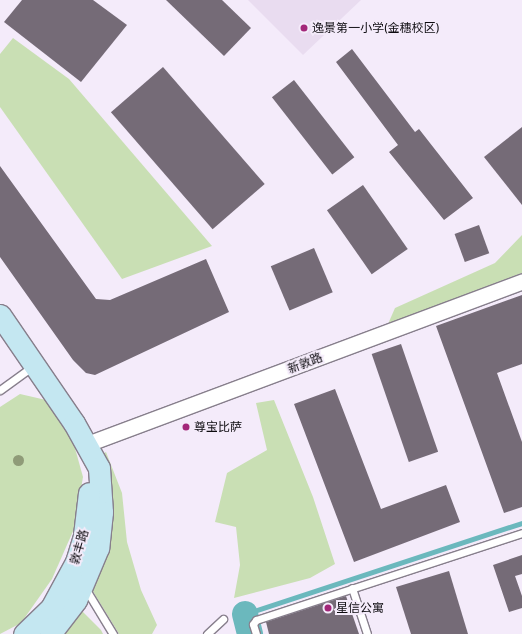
<!DOCTYPE html>
<html>
<head>
<meta charset="utf-8">
<style>
  body { margin:0 }
  #map { position:relative; width:522px; height:634px; overflow:hidden; background:#f4ebfa; font-family:Cabin,"Noto Sans SC",sans-serif }
  div>[style] { position:absolute }
  .built>* { inset:0; background:#e9dcf0 }
  .green>* { inset:0; background:#c9dfb4 }
  .stream>* { height:4.5px; margin:-2.25px; padding:0 2.25px; transform-origin:2.25px; border-radius:2.25px; background:#6bb8bd }
  .river>* { height:26px; margin:-13px; padding:0 13px; transform-origin:13px; border-radius:13px; background:#6bb8bd }
  .building>* { inset:0; background:#756b77; transform-origin:0 0 }
  .roads { filter:drop-shadow(1px 0 #877f8c) drop-shadow(-1px 0 #877f8c) drop-shadow(0 1px #877f8c) drop-shadow(0 -1px #877f8c) }
  .lane>* { height:7px; margin:-3.5px; padding:0 3.5px; transform-origin:3.5px; border-radius:3.5px; background:#fff }
  .street>* { height:15px; margin:-7.5px; padding:0 7.5px; transform-origin:7.5px; border-radius:7.5px; background:#fff }
  .secondary>* { height:21px; margin:-10.5px; padding:0 10.5px; transform-origin:10.5px; border-radius:10.5px; background:#c4e7f1 }
  .trees>* { width:11px; height:11px; margin:-5.5px; border-radius:50%; background:#8f9b78 }
  .dots>* { width:11px; height:11px; translate:-50% -50%; box-sizing:border-box; border:2px solid #f4ebfa; border-radius:50% }
  span { translate:-50% -50%; white-space:nowrap; text-align:center; line-height:1.15; -webkit-text-stroke:4px #f4ebfa; paint-order:stroke }
  .poi-label { font-size:12px; color:#0d0b0f }
  .left { translate:0 -50%; text-align:left }
  .street-label { font-size:12px; color:#0d0b0f }
</style>
</head>
<body>
<div id="map">
  <div class="built">
    <div style="clip-path:polygon(248px 0,361px 0,303px 55px)"></div>
  </div>
  <div class="green">
    <div style="clip-path:polygon(13px 38px,69px 79px,212px 246px,122px 279px,0 107px,0 54px)"></div>
    <div style="clip-path:polygon(522px 235px,522px 273px,388px 324px,395px 308px,495px 263px)"></div>
    <div style="clip-path:polygon(20px 394px,46px 400px,73px 441px,83px 477px,74px 529px,52px 579px,21px 623px,0 634px,0 407px)"></div>
    <div style="clip-path:polygon(274px 400px,313px 497px,335px 564px,310px 578px,234px 598px,240px 565px,236px 527px,215px 522px,227px 473px,267px 450px,256px 403px)"></div>
    <div style="clip-path:polygon(106px 452px,122px 493px,127px 542px,141px 590px,157px 625px,152px 634px,119px 634px,89px 585px,99px 456px)"></div>
    <div style="clip-path:polygon(82px 611px,101px 630px,103px 634px,61px 634px)"></div>
  </div>
  <div class="stream">
    <div style="left:245px;top:614px;width:292px;rotate:-18.2deg"></div>
  </div>
  <div class="river">
    <div style="left:245px;top:614px;width:21px;rotate:76deg"></div>
  </div>
  <div class="building">
    <div style="clip-path:polygon(22px 0,93px 0,127px 25px,81px 82px,4px 22px)"></div>
    <div style="clip-path:polygon(166px 0,222px 0,251px 28px,224px 56px)"></div>
    <div style="clip-path:polygon(352px 49px,415px 132px,419px 129px,473px 198px,444px 220px,389px 152px,398px 145px,336px 62px)"></div>
    <div style="left:163px;top:67px;width:155px;height:69px;rotate:49deg"></div>
    <div style="left:294px;top:80px;width:98px;height:28px;rotate:52deg"></div>
    <div style="clip-path:polygon(522px 127px,522px 205px,484px 157px)"></div>
    <div style="clip-path:polygon(0 166px,96px 299px,110px 300px,206px 259px,229px 312px,95px 375px,86px 373px,73px 360px,0 257px)"></div>
    <div style="left:363px;top:185px;width:78px;height:44px;rotate:55deg"></div>
    <div style="left:479px;top:225px;width:30px;height:26px;rotate:70deg"></div>
    <div style="left:314px;top:248px;width:48px;height:47px;rotate:67deg"></div>
    <div style="clip-path:polygon(522px 295px,522px 364px,497px 373px,522px 442px,522px 507px,504px 513px,436px 326px)"></div>
    <div style="left:401px;top:344px;width:114px;height:31px;rotate:71deg"></div>
    <div style="clip-path:polygon(335px 389px,381px 509px,446px 485px,460px 522px,354px 562px,294px 404px)"></div>
    <div style="clip-path:polygon(522px 555px,522px 574px,515px 576px,522px 596px,522px 608px,509px 612px,493px 565px)"></div>
    <div style="clip-path:polygon(449px 571px,468px 634px,411px 634px,396px 587px)"></div>
    <div style="clip-path:polygon(346px 596px,359px 634px,269px 634px,266px 622px)"></div>
  </div>
  <div class="roads">
    <div class="lane">
      <div style="left:0;top:390px;width:41px;rotate:-36deg"></div>
      <div style="left:85px;top:588px;width:54px;rotate:58.7deg"></div>
      <div style="left:352px;top:588px;width:48px;rotate:71.9deg"></div>
      <div style="left:207px;top:634px;width:22px;rotate:-43deg"></div>
      <div style="left:256px;top:634px;width:10px;rotate:-107deg"></div>
      <div style="left:253px;top:624px;width:5px;rotate:-53deg"></div>
      <div style="left:256px;top:620px;width:280px;rotate:-18.1deg"></div>
    </div>
    <div class="street">
      <div style="left:87px;top:444px;width:465px;rotate:-20.5deg"></div>
    </div>
    <div class="secondary">
      <div style="left:0;top:315px;width:131px;rotate:55.6deg"></div>
      <div style="left:74px;top:423px;width:51px;rotate:60.9deg"></div>
      <div style="left:99px;top:468px;width:44px;rotate:86.1deg"></div>
      <div style="left:102px;top:512px;width:36px;rotate:96deg"></div>
      <div style="left:98px;top:548px;width:56px;rotate:112.9deg"></div>
      <div style="left:76px;top:600px;width:43px;rotate:127.4deg"></div>
      <div style="left:24px;top:634px;width:37px;rotate:-44deg"></div>
      <div style="left:51px;top:608px;width:52px;rotate:-61.5deg"></div>
      <div style="left:76px;top:562px;width:28px;rotate:-73deg"></div>
      <div style="left:84px;top:535px;width:42px;rotate:-83.2deg"></div>
    </div>
  </div>
  <div class="trees">
    <div style="left:18px;top:460px"></div>
  </div>
  <div class="dots">
    <div style="left:304px;top:28px;background:#a32679"></div>
    <div style="left:186px;top:427px;background:#a32679"></div>
    <div style="left:328px;top:608px;background:#a32679"></div>
  </div>
  <div class="poi-label">
    <span class="left" style="left:312px;top:28px">逸景第一小学(金穗校区)</span>
    <span class="left" style="left:194px;top:427px">尊宝比萨</span>
    <span class="left" style="left:336px;top:608px">星信公寓</span>
  </div>
  <div class="street-label">
    <span style="left:305px;top:363px;rotate:-21deg">新敦路</span>
    <span style="left:79px;top:547px;rotate:-73deg">敦丰路</span>
  </div>
</div>
</body>
</html>
